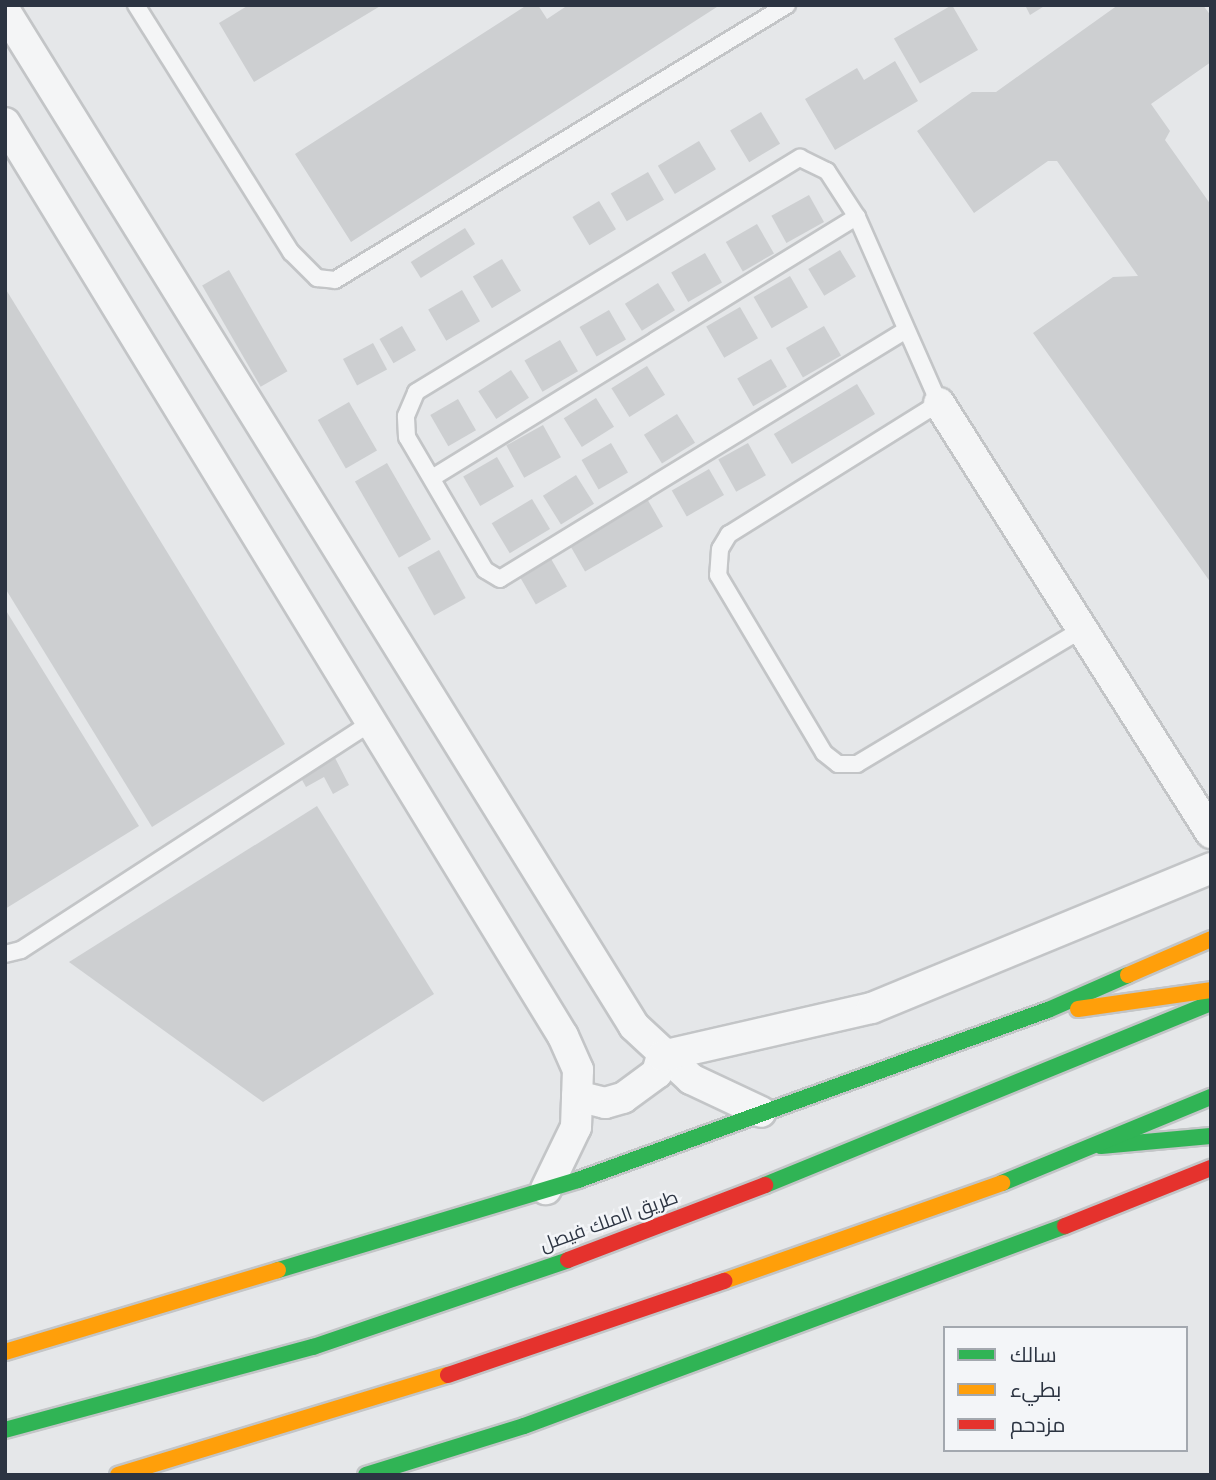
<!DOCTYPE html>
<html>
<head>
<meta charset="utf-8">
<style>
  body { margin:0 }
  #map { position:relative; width:1216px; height:1480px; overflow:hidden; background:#e5e7e9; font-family:Inter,Cairo,sans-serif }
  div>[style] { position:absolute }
  .building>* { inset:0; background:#cdcfd1; transform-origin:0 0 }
  .roads { filter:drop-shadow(2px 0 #c3c5c7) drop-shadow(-2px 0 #c3c5c7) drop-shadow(0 2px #c3c5c7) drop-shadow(0 -2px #c3c5c7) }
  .lane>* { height:16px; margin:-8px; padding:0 8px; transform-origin:8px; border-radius:8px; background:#f4f5f6 }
  .street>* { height:30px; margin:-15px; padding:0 15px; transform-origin:15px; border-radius:15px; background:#f4f5f6 }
  .fast>* { height:16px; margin:-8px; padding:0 8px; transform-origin:8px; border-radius:8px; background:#30b455 }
  .slow>* { height:16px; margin:-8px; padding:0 8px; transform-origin:8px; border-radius:8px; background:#ff9f0a }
  .jam>* { height:16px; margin:-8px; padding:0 8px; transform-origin:8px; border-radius:8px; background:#e5322d }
  span { translate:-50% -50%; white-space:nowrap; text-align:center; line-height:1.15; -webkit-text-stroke:5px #f3f5f8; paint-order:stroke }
  .street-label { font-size:19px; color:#2c3442 }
  .frame { position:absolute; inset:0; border:7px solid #2c3442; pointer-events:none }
  .legend { position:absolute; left:943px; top:1326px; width:245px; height:126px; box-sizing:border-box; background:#f3f5f8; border:2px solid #a3a8af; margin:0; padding:9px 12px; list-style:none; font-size:21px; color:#2c3442 }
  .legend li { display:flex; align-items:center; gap:14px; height:35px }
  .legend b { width:35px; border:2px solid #a3a8af }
</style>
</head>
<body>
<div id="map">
  <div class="building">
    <div style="clip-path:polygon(249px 5px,382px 5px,254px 82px,219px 23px)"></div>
    <div style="clip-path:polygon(527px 5px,538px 5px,547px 19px,568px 5px,720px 5px,351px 242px,295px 154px)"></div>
    <div style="left:952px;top:5px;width:52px;height:67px;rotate:60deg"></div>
    <div style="clip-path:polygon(1025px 5px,1046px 5px,1030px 15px)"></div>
    <div style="clip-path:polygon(1118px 5px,1203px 5px,1211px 16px,1211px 62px,1151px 104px,1170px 131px,1165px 140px,1211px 205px,1211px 583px,1033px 333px,1113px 277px,1138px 276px,1057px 161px,1048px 161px,974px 213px,917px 131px,972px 92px,996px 92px)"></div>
    <div style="clip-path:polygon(895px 61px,918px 101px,835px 150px,805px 99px,857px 68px,864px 80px)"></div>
    <div style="left:761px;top:112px;width:37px;height:36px;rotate:59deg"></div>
    <div style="left:699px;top:141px;width:33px;height:48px;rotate:59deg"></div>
    <div style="left:648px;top:172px;width:32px;height:43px;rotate:60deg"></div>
    <div style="left:809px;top:195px;width:31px;height:43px;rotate:61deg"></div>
    <div style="left:599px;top:201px;width:33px;height:31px;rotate:59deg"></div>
    <div style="left:757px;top:224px;width:34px;height:36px;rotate:60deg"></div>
    <div style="left:465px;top:228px;width:19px;height:64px;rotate:58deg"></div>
    <div style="left:840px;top:250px;width:31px;height:37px;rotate:59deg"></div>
    <div style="left:705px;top:253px;width:34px;height:39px;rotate:60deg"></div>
    <div style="left:502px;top:259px;width:37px;height:34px;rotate:59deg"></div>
    <div style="left:229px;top:270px;width:117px;height:31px;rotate:60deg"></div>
    <div style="left:790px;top:276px;width:36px;height:42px;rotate:60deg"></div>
    <div style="left:658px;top:283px;width:32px;height:39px;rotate:58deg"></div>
    <div style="clip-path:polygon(5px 288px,285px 744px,152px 827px,5px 588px)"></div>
    <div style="left:462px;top:290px;width:36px;height:39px;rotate:60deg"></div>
    <div style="left:740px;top:307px;width:36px;height:39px;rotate:60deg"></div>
    <div style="left:609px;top:310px;width:34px;height:34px;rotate:60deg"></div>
    <div style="left:402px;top:326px;width:28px;height:26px;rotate:60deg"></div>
    <div style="left:824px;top:326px;width:34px;height:44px;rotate:60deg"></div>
    <div style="left:560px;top:340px;width:36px;height:41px;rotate:60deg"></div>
    <div style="left:373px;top:343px;width:30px;height:34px;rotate:62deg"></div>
    <div style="left:771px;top:359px;width:32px;height:39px;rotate:60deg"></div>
    <div style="left:647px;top:366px;width:34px;height:42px;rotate:58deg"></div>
    <div style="left:511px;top:370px;width:33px;height:39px;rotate:57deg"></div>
    <div style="left:857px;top:384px;width:35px;height:97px;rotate:59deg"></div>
    <div style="left:596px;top:398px;width:34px;height:38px;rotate:58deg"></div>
    <div style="left:458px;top:399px;width:36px;height:32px;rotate:60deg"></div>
    <div style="left:349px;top:402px;width:56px;height:36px;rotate:60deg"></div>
    <div style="left:677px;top:414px;width:34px;height:39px;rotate:58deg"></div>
    <div style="left:543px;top:425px;width:37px;height:42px;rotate:61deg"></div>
    <div style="left:611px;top:443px;width:34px;height:34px;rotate:60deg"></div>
    <div style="left:748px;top:443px;width:37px;height:34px;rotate:61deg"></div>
    <div style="left:497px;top:457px;width:34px;height:39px;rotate:60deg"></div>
    <div style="left:387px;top:463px;width:88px;height:37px;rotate:60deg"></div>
    <div style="left:709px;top:469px;width:30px;height:43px;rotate:60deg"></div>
    <div style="left:576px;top:475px;width:34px;height:39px;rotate:58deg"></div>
    <div style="left:646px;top:497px;width:34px;height:90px;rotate:60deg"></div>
    <div style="left:532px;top:499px;width:35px;height:47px;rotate:59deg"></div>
    <div style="left:439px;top:550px;width:55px;height:36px;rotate:61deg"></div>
    <div style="left:550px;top:557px;width:34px;height:36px;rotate:60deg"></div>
    <div style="clip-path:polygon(5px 609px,139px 826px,5px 909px)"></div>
    <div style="clip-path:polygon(332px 752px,349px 785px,333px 794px,324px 777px,306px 787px,297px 771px)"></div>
    <div style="clip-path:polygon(317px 806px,434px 994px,263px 1102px,69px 962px)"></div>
  </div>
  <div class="roads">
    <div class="lane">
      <div style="left:136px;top:5px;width:292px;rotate:57.9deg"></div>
      <div style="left:291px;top:252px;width:37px;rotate:45deg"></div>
      <div style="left:317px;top:278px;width:18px;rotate:6deg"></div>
      <div style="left:335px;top:280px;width:529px;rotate:-31.32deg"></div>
      <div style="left:906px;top:330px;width:476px;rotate:148.5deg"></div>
      <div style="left:500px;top:579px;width:17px;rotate:-149deg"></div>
      <div style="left:485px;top:570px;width:154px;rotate:-120.4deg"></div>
      <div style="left:407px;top:437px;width:21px;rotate:-93deg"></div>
      <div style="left:406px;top:416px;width:26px;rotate:-67deg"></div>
      <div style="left:416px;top:392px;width:450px;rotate:-31.4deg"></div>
      <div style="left:800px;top:158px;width:30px;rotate:26deg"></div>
      <div style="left:827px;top:171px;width:55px;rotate:56.9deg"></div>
      <div style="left:857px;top:217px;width:203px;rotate:66.2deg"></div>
      <div style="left:939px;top:403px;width:248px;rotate:148deg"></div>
      <div style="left:729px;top:534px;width:17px;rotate:121deg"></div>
      <div style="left:720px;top:549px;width:26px;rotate:94deg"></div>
      <div style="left:718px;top:575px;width:207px;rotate:59.2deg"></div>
      <div style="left:824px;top:753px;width:18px;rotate:38deg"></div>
      <div style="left:838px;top:764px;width:19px"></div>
      <div style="left:857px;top:764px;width:265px;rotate:-30.9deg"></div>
      <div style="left:432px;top:478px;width:499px;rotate:-31.6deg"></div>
      <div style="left:5px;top:954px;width:16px;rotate:-14deg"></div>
      <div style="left:21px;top:950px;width:419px;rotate:-33deg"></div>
    </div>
    <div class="street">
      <div style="left:5px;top:11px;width:1194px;rotate:58.21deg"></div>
      <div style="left:634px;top:1026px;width:78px;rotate:42.9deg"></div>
      <div style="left:691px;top:1079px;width:77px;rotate:25.2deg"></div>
      <div style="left:5px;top:123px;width:1070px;rotate:58.57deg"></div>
      <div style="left:563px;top:1036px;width:37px;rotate:66deg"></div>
      <div style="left:578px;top:1070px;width:57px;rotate:92deg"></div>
      <div style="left:576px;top:1127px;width:69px;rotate:115.8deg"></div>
      <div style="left:939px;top:403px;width:509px;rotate:57.68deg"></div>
      <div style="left:577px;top:1096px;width:29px;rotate:14deg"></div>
      <div style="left:605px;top:1103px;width:19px;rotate:-16deg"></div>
      <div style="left:623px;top:1098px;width:42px;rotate:-36.3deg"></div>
      <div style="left:657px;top:1073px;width:18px;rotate:-74deg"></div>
      <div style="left:662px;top:1056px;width:215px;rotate:-12.9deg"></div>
      <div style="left:872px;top:1008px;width:367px;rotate:-22.4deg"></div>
    </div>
    <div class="fast">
      <div style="left:1101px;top:1146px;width:110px;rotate:-5.2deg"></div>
      <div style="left:1002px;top:1183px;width:226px;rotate:-22.4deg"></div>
      <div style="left:765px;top:1185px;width:482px;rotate:-22.2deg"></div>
      <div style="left:278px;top:1270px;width:313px;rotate:-16.7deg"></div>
      <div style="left:578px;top:1180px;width:500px;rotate:-19.9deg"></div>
      <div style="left:1048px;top:1010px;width:87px;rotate:-23.6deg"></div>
      <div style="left:5px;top:1430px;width:319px;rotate:-15.1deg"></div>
      <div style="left:313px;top:1347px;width:269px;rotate:-18.8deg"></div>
      <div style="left:366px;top:1475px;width:165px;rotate:-17.2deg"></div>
      <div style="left:524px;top:1426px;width:577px;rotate:-20.29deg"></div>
    </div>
    <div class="slow">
      <div style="left:1128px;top:975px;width:90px;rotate:-23.4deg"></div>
      <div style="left:1078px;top:1009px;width:134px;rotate:-8.1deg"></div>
      <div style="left:724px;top:1281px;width:295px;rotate:-19.4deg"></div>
      <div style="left:5px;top:1352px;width:285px;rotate:-16.7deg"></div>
      <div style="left:118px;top:1475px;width:345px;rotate:-16.9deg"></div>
    </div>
    <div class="jam">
      <div style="left:1065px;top:1226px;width:157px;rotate:-21.7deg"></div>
      <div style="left:568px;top:1260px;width:211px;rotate:-20.8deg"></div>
      <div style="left:448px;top:1375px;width:292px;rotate:-18.8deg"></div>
    </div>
  </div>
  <div class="street-label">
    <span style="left:609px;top:1221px;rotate:-20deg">طريق الملك فيصل</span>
  </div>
  <div class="frame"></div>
  <ul class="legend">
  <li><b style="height:9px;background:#30b455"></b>سالك</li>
  <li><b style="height:9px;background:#ff9f0a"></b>بطيء</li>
  <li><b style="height:9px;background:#e5322d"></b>مزدحم</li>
  </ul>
</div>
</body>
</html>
